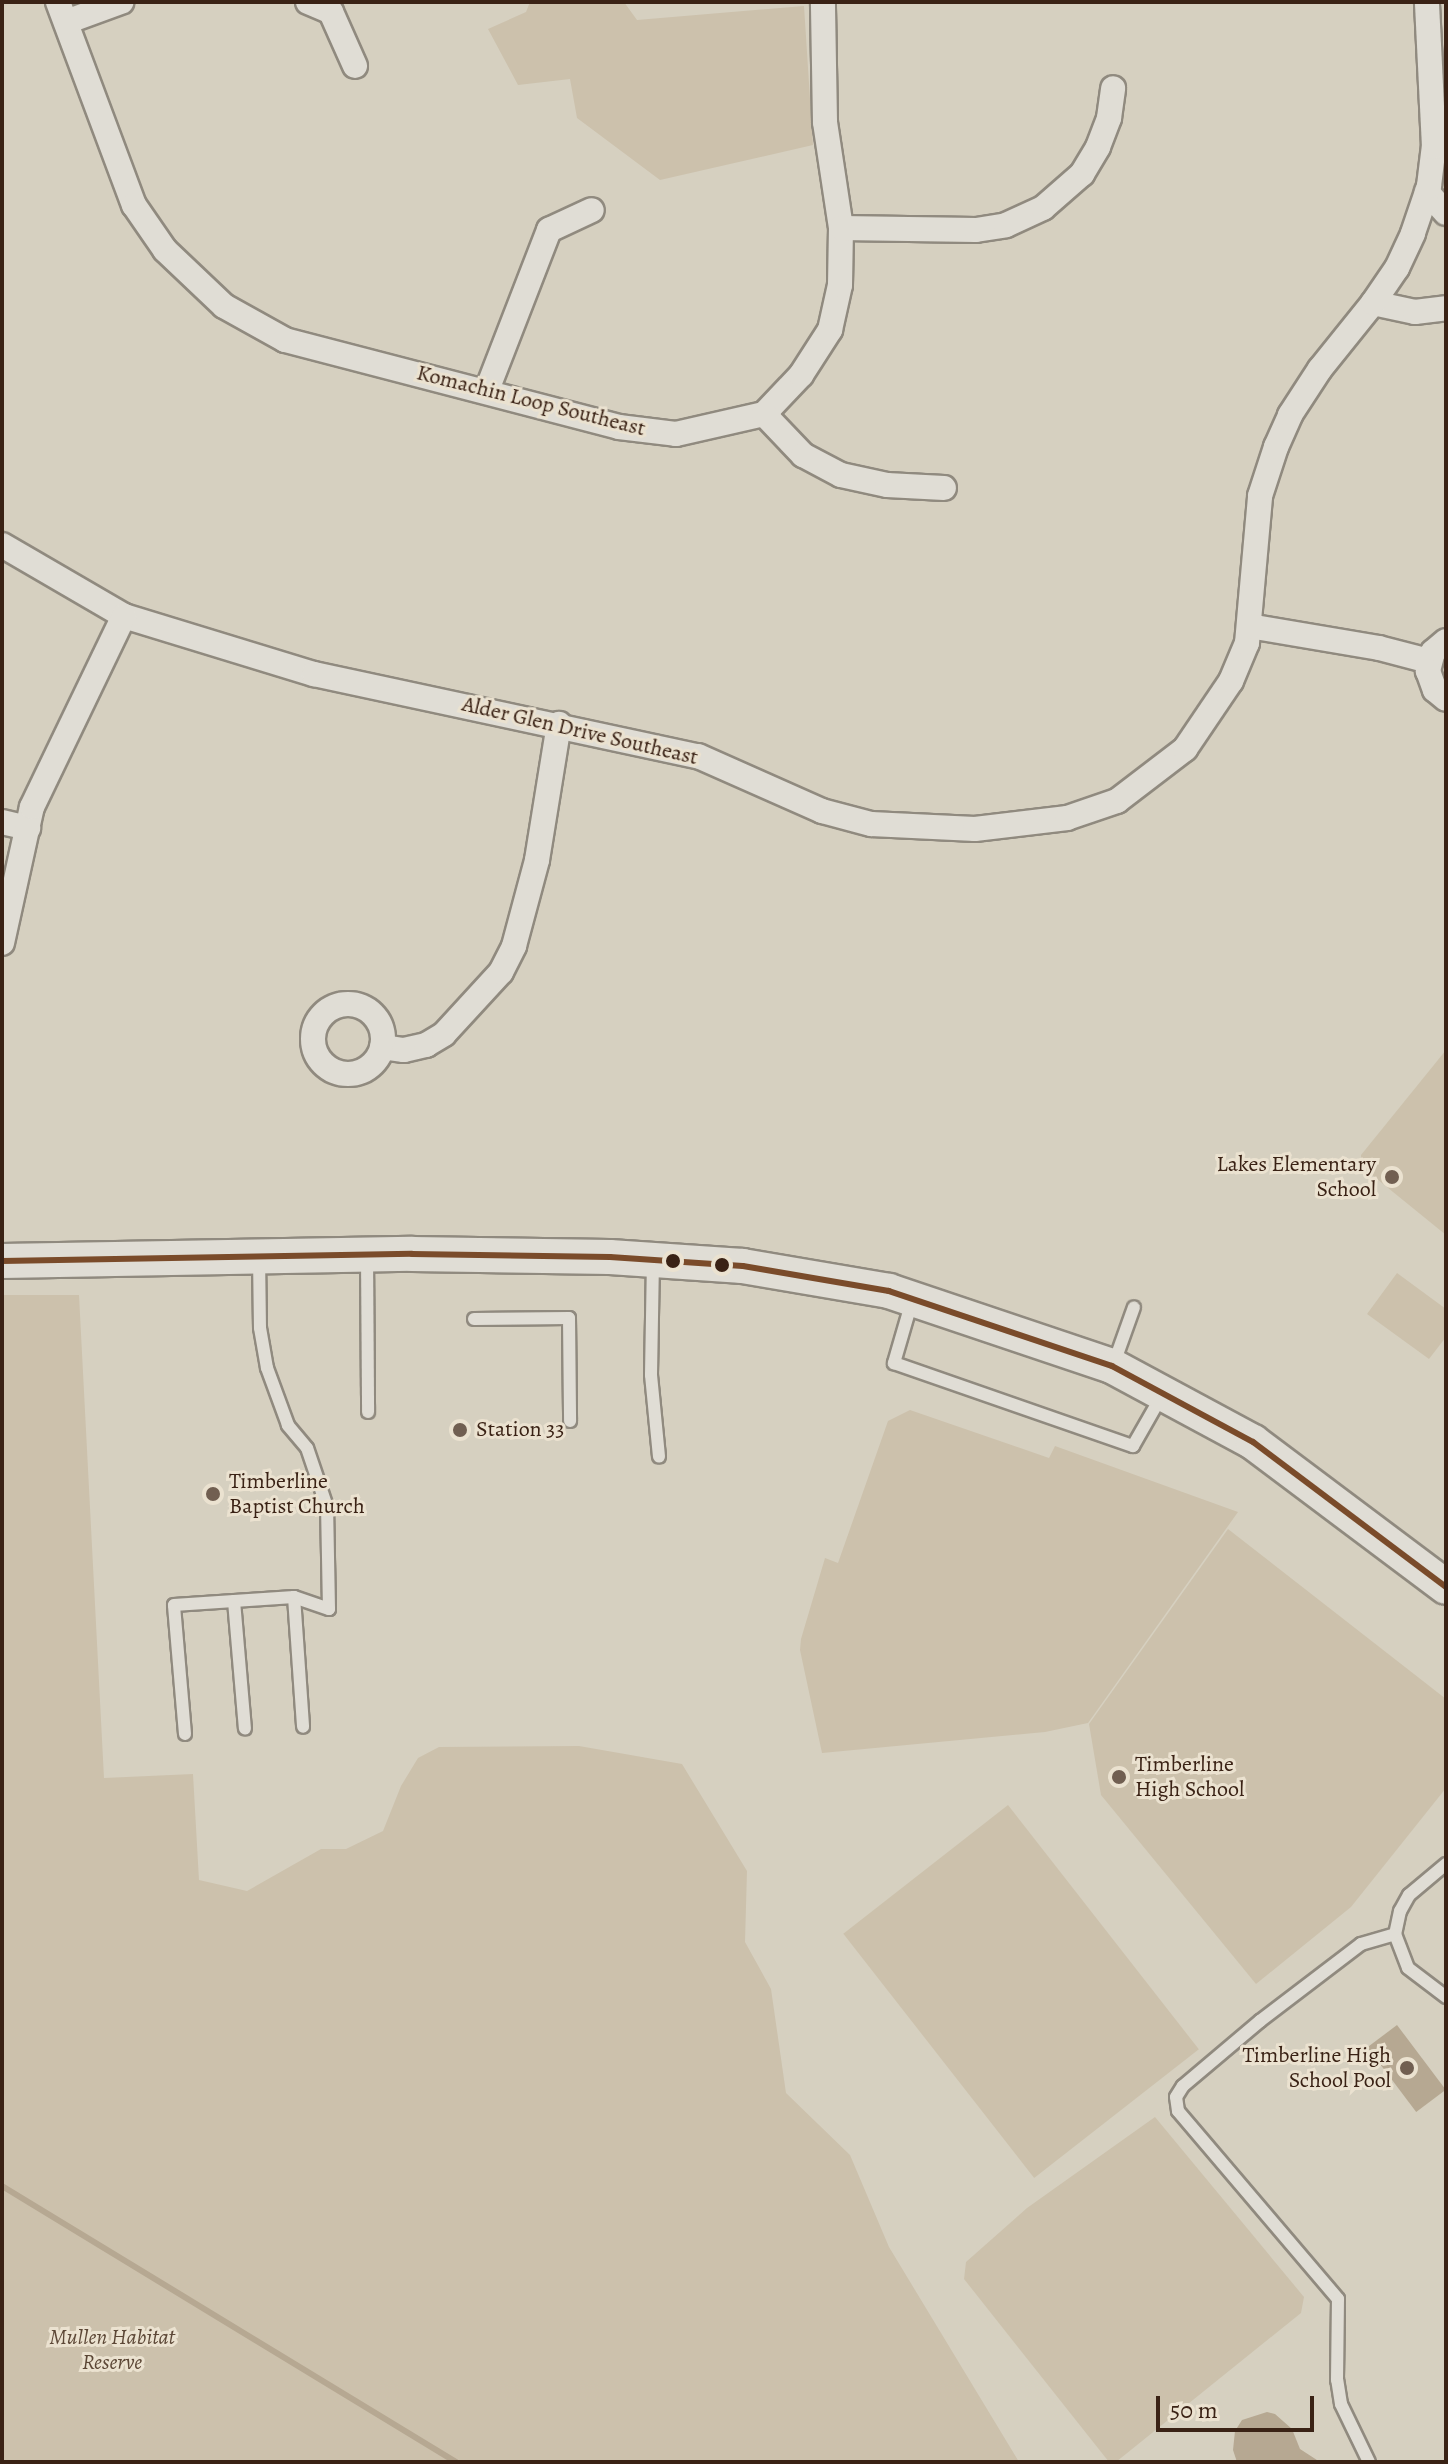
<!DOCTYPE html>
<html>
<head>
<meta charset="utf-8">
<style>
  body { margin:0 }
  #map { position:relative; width:1448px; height:2464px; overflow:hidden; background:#d6d0c0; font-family:Alegreya,serif }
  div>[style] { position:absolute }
  .green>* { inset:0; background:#ccc1ac; transform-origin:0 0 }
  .water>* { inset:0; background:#b6a892; transform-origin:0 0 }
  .stream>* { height:6px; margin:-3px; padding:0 3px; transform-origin:3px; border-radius:3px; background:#b6a892 }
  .roads { filter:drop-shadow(2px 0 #908a7f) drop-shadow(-2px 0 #908a7f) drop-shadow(0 2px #908a7f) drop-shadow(0 -2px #908a7f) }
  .lane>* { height:12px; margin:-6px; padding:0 6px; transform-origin:6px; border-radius:6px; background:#e0ddd5 }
  .street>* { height:24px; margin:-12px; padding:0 12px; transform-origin:12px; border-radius:12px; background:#e0ddd5 }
  .street>.ring { margin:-12px; padding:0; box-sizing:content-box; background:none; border:24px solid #e0ddd5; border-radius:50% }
  .secondary>* { height:34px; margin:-17px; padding:0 17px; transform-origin:17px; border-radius:17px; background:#e0ddd5 }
  .bus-1>* { height:6px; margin:-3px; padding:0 3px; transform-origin:3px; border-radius:3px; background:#7a4b2a }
  .dots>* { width:22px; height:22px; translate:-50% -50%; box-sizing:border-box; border:4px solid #ebe2d0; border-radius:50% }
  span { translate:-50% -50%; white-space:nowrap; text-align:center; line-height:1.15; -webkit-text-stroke:6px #ebe2d0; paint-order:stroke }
  .street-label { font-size:22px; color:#3a2215 }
  .poi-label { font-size:22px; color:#3a2215 }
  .right { translate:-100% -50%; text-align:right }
  .left { translate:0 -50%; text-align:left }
  .park-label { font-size:22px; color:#5c4736; font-style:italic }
  .frame { position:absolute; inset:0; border:4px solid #3a2215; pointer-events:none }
  .scale { position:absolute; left:1156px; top:2396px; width:158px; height:36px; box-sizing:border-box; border:4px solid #3a2215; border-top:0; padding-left:10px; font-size:24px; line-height:28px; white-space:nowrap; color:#3a2215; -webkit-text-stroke:6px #ebe2d0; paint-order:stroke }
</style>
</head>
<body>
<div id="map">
  <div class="green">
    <div style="clip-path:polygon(530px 2px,624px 2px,637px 20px,804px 6px,813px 145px,660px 180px,577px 118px,570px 79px,518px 85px,488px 29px,526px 12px)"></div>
    <div style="clip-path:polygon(1446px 1050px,1446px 1235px,1361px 1166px,1361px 1155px)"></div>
    <div style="clip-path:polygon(1397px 1273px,1446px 1309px,1446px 1337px,1429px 1359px,1367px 1314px)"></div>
    <div style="clip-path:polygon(2px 1295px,79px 1295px,104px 1778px,193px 1774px,199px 1880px,247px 1891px,321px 1849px,346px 1849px,383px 1831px,401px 1786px,418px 1758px,439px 1747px,579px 1746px,682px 1764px,747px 1871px,745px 1942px,771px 1989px,786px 2093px,850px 2155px,889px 2247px,1019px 2462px,2px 2462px)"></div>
    <div style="clip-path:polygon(910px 1410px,1049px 1458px,1055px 1446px,1238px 1512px,1088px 1723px,1045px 1732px,822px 1753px,800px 1650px,801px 1639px,825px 1558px,838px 1563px,888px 1421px)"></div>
    <div style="clip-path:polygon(1228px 1529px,1446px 1699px,1446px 1788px,1351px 1907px,1256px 1984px,1101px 1795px,1089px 1724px)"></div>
    <div style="left:1008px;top:1805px;width:310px;height:209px;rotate:52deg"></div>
    <div style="clip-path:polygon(1155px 2117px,1304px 2297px,1301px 2313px,1116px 2462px,1109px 2462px,964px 2279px,966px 2262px,1027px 2208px)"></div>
  </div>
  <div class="water">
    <div style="left:1397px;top:2025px;width:81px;height:37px;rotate:53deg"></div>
    <div style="clip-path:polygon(1267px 2412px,1275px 2414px,1292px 2429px,1300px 2449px,1320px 2462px,1237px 2462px,1233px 2450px,1235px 2431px,1242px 2420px)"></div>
  </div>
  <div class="stream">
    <div style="left:2px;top:2186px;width:531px;rotate:31.3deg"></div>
  </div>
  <div class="roads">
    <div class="lane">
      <div style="left:367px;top:1256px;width:156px;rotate:89.6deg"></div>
      <div style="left:653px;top:1260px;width:115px;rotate:91deg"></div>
      <div style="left:651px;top:1375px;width:82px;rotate:84.4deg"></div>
      <div style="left:912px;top:1301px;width:65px;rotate:106.2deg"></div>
      <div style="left:894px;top:1363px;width:253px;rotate:19.2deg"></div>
      <div style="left:1133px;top:1446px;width:56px;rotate:-60.3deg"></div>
      <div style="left:474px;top:1319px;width:95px;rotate:-0.6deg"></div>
      <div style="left:569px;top:1318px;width:103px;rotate:89.4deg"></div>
      <div style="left:1114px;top:1363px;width:59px;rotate:-70.3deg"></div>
      <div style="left:294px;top:1597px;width:130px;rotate:86deg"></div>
      <div style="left:234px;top:1601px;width:128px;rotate:85.1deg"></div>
      <div style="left:185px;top:1734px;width:129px;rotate:-94.9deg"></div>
      <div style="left:174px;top:1605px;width:120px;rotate:-3.8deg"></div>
      <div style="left:294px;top:1597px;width:37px;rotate:19deg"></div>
      <div style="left:329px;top:1609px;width:102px;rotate:-91.1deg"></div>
      <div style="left:327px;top:1507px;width:62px;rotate:-108.7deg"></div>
      <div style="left:307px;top:1448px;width:30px;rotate:-130deg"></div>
      <div style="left:288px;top:1425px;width:61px;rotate:-110.2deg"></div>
      <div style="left:267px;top:1368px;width:41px;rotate:-99.9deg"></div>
      <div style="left:260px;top:1328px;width:68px;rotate:-90.8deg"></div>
      <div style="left:1446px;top:1864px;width:48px;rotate:140deg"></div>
      <div style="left:1409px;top:1895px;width:18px;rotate:119deg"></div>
      <div style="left:1400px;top:1911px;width:24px;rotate:102deg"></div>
      <div style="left:1395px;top:1934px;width:36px;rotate:69deg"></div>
      <div style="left:1408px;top:1968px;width:48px;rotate:37.3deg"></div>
      <div style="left:1369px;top:2462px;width:64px;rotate:-115.8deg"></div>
      <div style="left:1341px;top:2404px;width:24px;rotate:-99deg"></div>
      <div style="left:1337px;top:2380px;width:81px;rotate:-89.3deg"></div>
      <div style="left:1338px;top:2299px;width:247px;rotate:-130.4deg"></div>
      <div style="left:1178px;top:2111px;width:14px;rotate:-98deg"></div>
      <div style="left:1176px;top:2097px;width:13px;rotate:-58deg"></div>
      <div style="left:1183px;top:2086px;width:101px;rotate:-40.2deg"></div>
      <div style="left:1260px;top:2021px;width:127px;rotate:-37.3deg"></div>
      <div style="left:1361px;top:1944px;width:35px;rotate:-16deg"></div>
    </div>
    <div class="street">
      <div style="left:58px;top:2px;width:217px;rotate:69.5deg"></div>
      <div style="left:134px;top:205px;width:55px;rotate:55.4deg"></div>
      <div style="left:165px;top:250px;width:81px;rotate:43.5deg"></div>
      <div style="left:224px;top:306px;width:70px;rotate:29.1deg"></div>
      <div style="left:285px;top:340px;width:345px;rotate:14.6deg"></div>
      <div style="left:619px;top:427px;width:57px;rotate:7deg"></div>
      <div style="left:676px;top:434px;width:90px;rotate:-12.8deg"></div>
      <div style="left:764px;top:414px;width:54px;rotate:-46.5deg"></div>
      <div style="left:801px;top:375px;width:54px;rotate:-57.2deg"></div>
      <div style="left:830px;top:330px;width:46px;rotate:-77.5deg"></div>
      <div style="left:840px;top:285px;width:57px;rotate:-89deg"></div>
      <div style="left:841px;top:228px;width:107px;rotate:-98.6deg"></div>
      <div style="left:825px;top:122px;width:120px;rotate:-91deg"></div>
      <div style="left:308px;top:2px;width:25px;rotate:23deg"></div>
      <div style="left:331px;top:12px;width:59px;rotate:66deg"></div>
      <div style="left:66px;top:22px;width:59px;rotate:-20deg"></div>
      <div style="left:1427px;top:192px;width:28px;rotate:48deg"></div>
      <div style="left:841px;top:228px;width:135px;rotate:0.8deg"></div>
      <div style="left:976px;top:230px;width:30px;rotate:-9deg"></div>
      <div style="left:1006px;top:225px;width:41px;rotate:-24.7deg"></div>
      <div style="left:1043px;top:208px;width:52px;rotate:-41.1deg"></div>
      <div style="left:1082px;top:174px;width:31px;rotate:-59deg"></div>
      <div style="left:1098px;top:147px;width:31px;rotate:-69deg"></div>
      <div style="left:1109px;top:118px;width:30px;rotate:-82deg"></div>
      <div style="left:1373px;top:303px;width:43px;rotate:12.1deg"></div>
      <div style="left:1415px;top:312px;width:31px;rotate:-7deg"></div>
      <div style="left:487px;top:390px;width:172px;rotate:-68.8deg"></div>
      <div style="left:549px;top:230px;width:47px;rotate:-24.9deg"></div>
      <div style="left:764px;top:414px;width:57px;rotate:46.4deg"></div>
      <div style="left:803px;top:455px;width:43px;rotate:27.8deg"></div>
      <div style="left:841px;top:475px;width:47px;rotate:12.3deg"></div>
      <div style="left:887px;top:485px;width:57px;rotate:3deg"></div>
      <div style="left:2px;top:545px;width:141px;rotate:30.2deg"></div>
      <div style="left:124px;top:616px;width:199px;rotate:17deg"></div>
      <div style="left:314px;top:674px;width:393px;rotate:12.1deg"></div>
      <div style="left:698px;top:756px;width:136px;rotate:23.9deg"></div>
      <div style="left:822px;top:811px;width:51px;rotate:14.9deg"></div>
      <div style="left:871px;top:824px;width:104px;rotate:2.8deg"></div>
      <div style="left:975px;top:829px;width:93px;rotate:-6.8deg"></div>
      <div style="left:1067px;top:818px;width:53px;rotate:-18.8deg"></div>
      <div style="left:1117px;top:801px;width:86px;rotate:-37.4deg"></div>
      <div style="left:1185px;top:749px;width:82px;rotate:-55.9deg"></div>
      <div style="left:1231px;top:681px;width:41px;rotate:-67.2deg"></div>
      <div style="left:1247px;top:643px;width:148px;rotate:-84.9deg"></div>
      <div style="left:1260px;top:496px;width:52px;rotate:-71.9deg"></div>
      <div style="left:1276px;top:447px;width:35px;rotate:-66deg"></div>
      <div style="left:1290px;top:415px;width:55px;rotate:-56.9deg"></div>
      <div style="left:1320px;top:369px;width:85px;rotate:-51.2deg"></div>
      <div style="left:1373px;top:303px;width:42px;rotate:-55.6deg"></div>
      <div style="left:1397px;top:268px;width:38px;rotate:-65deg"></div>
      <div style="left:1413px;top:233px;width:50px;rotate:-71.2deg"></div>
      <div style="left:1429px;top:186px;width:39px;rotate:-83deg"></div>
      <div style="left:1434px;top:147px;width:145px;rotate:-92.8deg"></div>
      <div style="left:1249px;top:626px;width:132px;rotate:9.6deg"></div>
      <div style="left:1379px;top:648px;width:52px;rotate:14.6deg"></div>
      <div style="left:1446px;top:641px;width:17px;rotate:140deg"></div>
      <div style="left:1433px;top:652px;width:20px;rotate:105deg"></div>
      <div style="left:1428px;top:671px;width:20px;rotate:70deg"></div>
      <div style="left:1435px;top:690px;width:14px;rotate:39deg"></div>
      <div style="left:2px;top:822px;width:27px;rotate:13deg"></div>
      <div style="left:2px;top:943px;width:139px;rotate:-77.6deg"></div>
      <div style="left:32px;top:807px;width:212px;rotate:-64.3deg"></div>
      <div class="ring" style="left:313px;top:1004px;width:46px;height:46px"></div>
      <div style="left:382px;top:1047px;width:22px;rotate:8deg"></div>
      <div style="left:404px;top:1050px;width:23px;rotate:-13deg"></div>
      <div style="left:426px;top:1045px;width:21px;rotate:-31deg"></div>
      <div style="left:444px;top:1034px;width:84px;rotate:-47.4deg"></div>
      <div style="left:501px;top:972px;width:29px;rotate:-63deg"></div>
      <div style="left:514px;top:946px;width:89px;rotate:-75deg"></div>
      <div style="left:537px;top:860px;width:138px;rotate:-80.8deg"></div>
    </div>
    <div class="secondary">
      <div style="left:2px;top:1261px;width:410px;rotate:-1deg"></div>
      <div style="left:412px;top:1254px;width:198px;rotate:0.9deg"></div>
      <div style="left:610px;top:1257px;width:133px;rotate:3.9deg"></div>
      <div style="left:743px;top:1266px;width:148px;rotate:9.7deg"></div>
      <div style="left:889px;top:1291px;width:235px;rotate:18.6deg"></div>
      <div style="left:1112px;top:1366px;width:160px;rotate:28.3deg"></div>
      <div style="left:1253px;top:1442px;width:241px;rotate:36.9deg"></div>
    </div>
  </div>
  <div class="bus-1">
    <div style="left:2px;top:1261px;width:410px;rotate:-1deg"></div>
    <div style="left:412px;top:1254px;width:198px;rotate:0.9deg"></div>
    <div style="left:610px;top:1257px;width:133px;rotate:3.9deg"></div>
    <div style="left:743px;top:1266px;width:148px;rotate:9.7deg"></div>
    <div style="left:889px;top:1291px;width:235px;rotate:18.6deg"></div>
    <div style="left:1112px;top:1366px;width:160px;rotate:28.3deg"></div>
    <div style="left:1253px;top:1442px;width:241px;rotate:36.9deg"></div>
  </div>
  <div class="dots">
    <div style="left:1392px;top:1177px;background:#715f51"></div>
    <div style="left:673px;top:1261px;background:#3a2215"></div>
    <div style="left:722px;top:1265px;background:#3a2215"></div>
    <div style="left:460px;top:1430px;background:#715f51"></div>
    <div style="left:213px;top:1494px;background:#715f51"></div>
    <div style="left:1119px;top:1777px;background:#715f51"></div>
    <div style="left:1407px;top:2068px;background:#715f51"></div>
  </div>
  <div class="street-label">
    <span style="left:531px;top:401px;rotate:14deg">Komachin Loop Southeast</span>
    <span style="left:580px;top:731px;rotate:13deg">Alder Glen Drive Southeast</span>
  </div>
  <div class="poi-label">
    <span class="right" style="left:1376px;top:1177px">Lakes Elementary<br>School</span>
    <span class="left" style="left:476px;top:1430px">Station 33</span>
    <span class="left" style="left:229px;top:1494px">Timberline<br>Baptist Church</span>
    <span class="left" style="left:1135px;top:1777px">Timberline<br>High School</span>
    <span class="right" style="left:1391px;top:2068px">Timberline High<br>School Pool</span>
  </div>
  <div class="park-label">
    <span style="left:112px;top:2350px">Mullen Habitat<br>Reserve</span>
  </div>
  <div class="frame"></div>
  <div class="scale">50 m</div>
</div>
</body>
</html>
